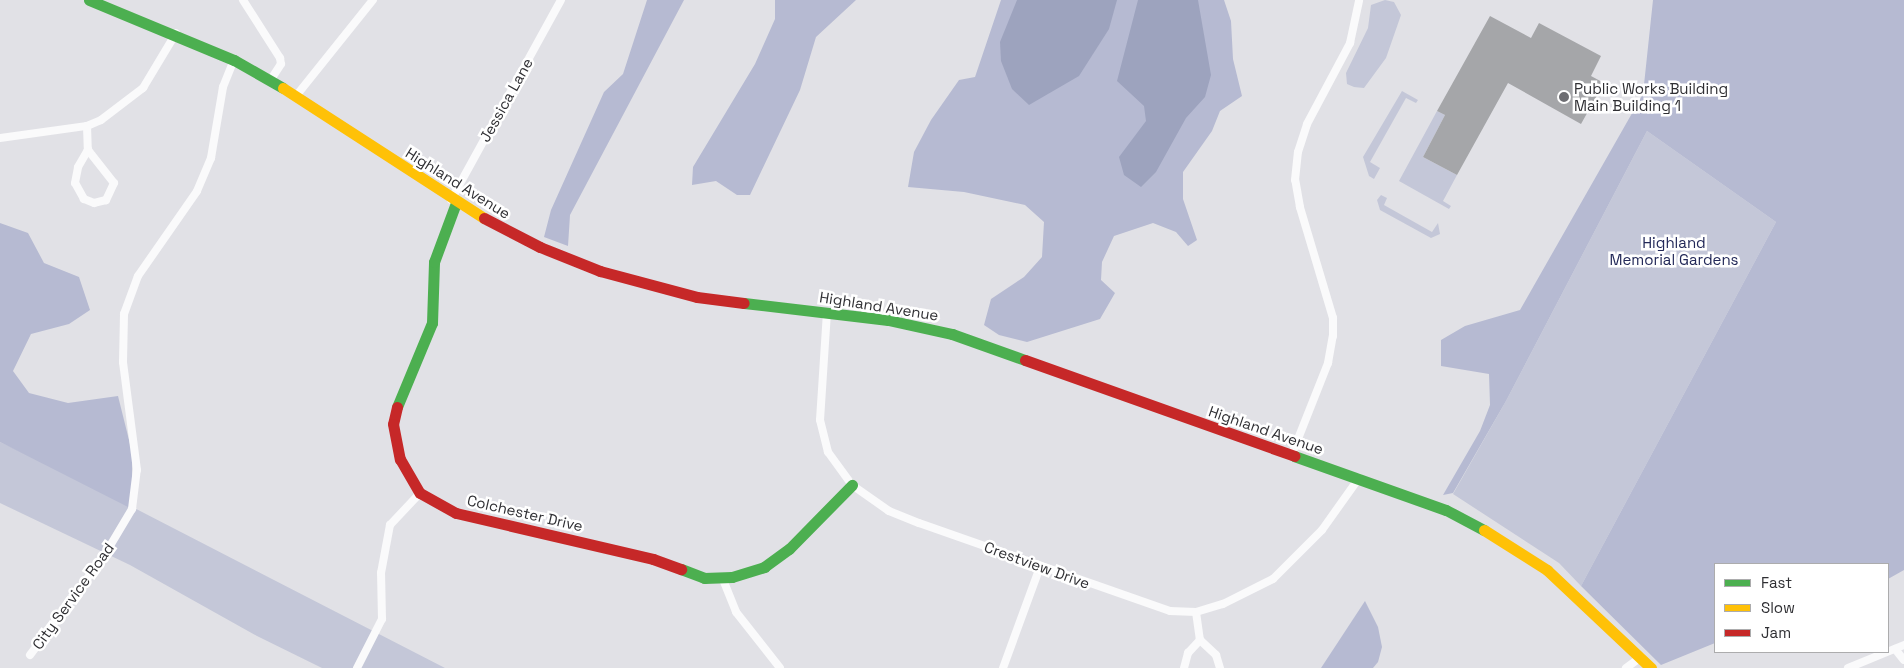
<!DOCTYPE html>
<html>
<head>
<meta charset="utf-8">
<style>
  body { margin:0 }
  #map { position:relative; width:1904px; height:668px; overflow:hidden; background:#e1e1e6; font-family:"Space Grotesk",sans-serif }
  div>[style] { position:absolute }
  .green>* { inset:0; background:#c4c7d8 }
  .forest>* { inset:0; background:#b6bad2 }
  .water>* { inset:0; background:#9da3be }
  .building>* { inset:0; background:#a5a6a9 }
  .street>* { height:8px; margin:-4px; padding:0 4px; transform-origin:4px; border-radius:4px; background:#fafafb }
  .fast>* { height:11px; margin:-5.5px; padding:0 5.5px; transform-origin:5.5px; border-radius:5.5px; background:#4caf50 }
  .slow>* { height:11px; margin:-5.5px; padding:0 5.5px; transform-origin:5.5px; border-radius:5.5px; background:#ffc107 }
  .jam>* { height:11px; margin:-5.5px; padding:0 5.5px; transform-origin:5.5px; border-radius:5.5px; background:#c62828 }
  .dots>* { width:14px; height:14px; translate:-50% -50%; box-sizing:border-box; border:2px solid #fff; border-radius:50% }
  span { translate:-50% -50%; white-space:nowrap; text-align:center; line-height:1.15; -webkit-text-stroke:5px #fff; paint-order:stroke }
  .poi-label { font-size:15px; color:#2f2f33 }
  .left { translate:0 -50%; text-align:left }
  .street-label { font-size:15px; color:#2f2f33 }
  .park-label { font-size:15px; color:#222858 }
  .legend { position:absolute; left:1714px; top:563px; width:175px; height:90px; box-sizing:border-box; background:#fff; border:1px solid #acacad; margin:0; padding:6px 9px; list-style:none; font-size:15px; color:#2f2f33 }
  .legend li { display:flex; align-items:center; gap:10px; height:25px }
  .legend b { width:25px; border:1px solid #acacad }
</style>
</head>
<body>
<div id="map">
  <div class="green">
    <div style="clip-path:polygon(1385px 0,1394px 2px,1401px 15px,1386px 58px,1364px 88px,1354px 87px,1347px 84px,1346px 73px,1368px 28px,1371px 5px)"></div>
    <div style="clip-path:polygon(1402px 91px,1418px 100px,1416px 103px,1406px 98px,1370px 162px,1380px 168px,1374px 179px,1369px 176px,1363px 157px)"></div>
    <div style="clip-path:polygon(1437px 111px,1445px 115px,1423px 157px,1457px 175px,1443px 201px,1451px 206px,1449px 209px,1399px 181px)"></div>
    <div style="clip-path:polygon(1647px 131px,1776px 222px,1581px 586px,1559px 563px,1453px 494px,1506px 401px)"></div>
    <div style="clip-path:polygon(1381px 195px,1387px 198px,1384px 205px,1432px 232px,1438px 223px,1440px 234px,1431px 238px,1380px 210px,1377px 200px)"></div>
    <div style="clip-path:polygon(0 442px,78px 479px,445px 668px,322px 668px,257px 636px,130px 565px,0 503px)"></div>
  </div>
  <div class="forest">
    <div style="clip-path:polygon(647px 0,684px 0,570px 215px,568px 246px,544px 237px,551px 210px,604px 92px,623px 74px)"></div>
    <div style="clip-path:polygon(775px 0,856px 0,816px 37px,800px 90px,750px 195px,737px 195px,716px 181px,692px 185px,693px 167px,755px 64px,775px 19px)"></div>
    <div style="clip-path:polygon(1001px 0,1224px 0,1231px 21px,1233px 59px,1242px 96px,1220px 111px,1212px 131px,1183px 172px,1183px 199px,1197px 240px,1188px 246px,1176px 232px,1153px 223px,1114px 236px,1102px 262px,1101px 280px,1115px 293px,1100px 319px,1027px 342px,999px 335px,984px 325px,991px 299px,1024px 277px,1042px 257px,1044px 222px,1025px 205px,964px 192px,908px 187px,914px 152px,931px 120px,959px 80px,975px 77px)"></div>
    <div style="clip-path:polygon(1653px 0,1904px 0,1904px 570px,1888px 579px,1888px 564px,1715px 564px,1715px 643px,1661px 665px,1581px 586px,1776px 222px,1647px 131px,1506px 401px,1453px 493px,1443px 495px,1480px 431px,1490px 405px,1489px 374px,1441px 366px,1441px 340px,1465px 326px,1520px 310px,1643px 94px)"></div>
    <div style="clip-path:polygon(0 223px,28px 233px,44px 263px,79px 277px,90px 310px,69px 324px,31px 334px,13px 371px,29px 393px,68px 403px,118px 396px,132px 452px,132px 509px,0 442px)"></div>
    <div style="clip-path:polygon(1365px 601px,1378px 627px,1382px 647px,1378px 662px,1373px 668px,1321px 668px)"></div>
  </div>
  <div class="water">
    <div style="clip-path:polygon(1017px 0,1117px 0,1109px 29px,1079px 76px,1029px 105px,1012px 89px,1001px 61px,1000px 42px)"></div>
    <div style="clip-path:polygon(1138px 0,1198px 0,1211px 75px,1205px 97px,1186px 118px,1156px 172px,1141px 187px,1124px 175px,1119px 157px,1146px 121px,1144px 106px,1117px 81px)"></div>
  </div>
  <div class="building">
    <div style="clip-path:polygon(1490px 16px,1531px 38px,1539px 23px,1601px 56px,1591px 76px,1604px 83px,1581px 124px,1508px 83px,1457px 175px,1423px 157px,1445px 115px,1437px 111px)"></div>
  </div>
  <div class="street">
    <div style="left:243px;top:0;width:69px;rotate:57.5deg"></div>
    <div style="left:280px;top:58px;width:6px;rotate:81deg"></div>
    <div style="left:281px;top:64px;width:20px;rotate:123deg"></div>
    <div style="left:296px;top:96px;width:123px;rotate:-51.3deg"></div>
    <div style="left:87px;top:126px;width:24px;rotate:88deg"></div>
    <div style="left:0;top:138px;width:88px;rotate:-7.9deg"></div>
    <div style="left:87px;top:126px;width:15px;rotate:-23deg"></div>
    <div style="left:101px;top:120px;width:53px;rotate:-37.3deg"></div>
    <div style="left:143px;top:88px;width:64px;rotate:-59deg"></div>
    <div style="left:88px;top:150px;width:42px;rotate:51.8deg"></div>
    <div style="left:114px;top:183px;width:19px;rotate:115deg"></div>
    <div style="left:106px;top:200px;width:12px;rotate:166deg"></div>
    <div style="left:94px;top:203px;width:11px;rotate:-158deg"></div>
    <div style="left:84px;top:199px;width:18px;rotate:-119deg"></div>
    <div style="left:75px;top:183px;width:16px;rotate:-79deg"></div>
    <div style="left:78px;top:167px;width:20px;rotate:-60deg"></div>
    <div style="left:451px;top:200px;width:228px;rotate:-61.2deg"></div>
    <div style="left:827px;top:312px;width:108px;rotate:93.7deg"></div>
    <div style="left:820px;top:420px;width:33px;rotate:76deg"></div>
    <div style="left:828px;top:452px;width:41px;rotate:54deg"></div>
    <div style="left:852px;top:485px;width:45px;rotate:35.1deg"></div>
    <div style="left:889px;top:511px;width:32px;rotate:22deg"></div>
    <div style="left:919px;top:523px;width:266px;rotate:19.3deg"></div>
    <div style="left:1170px;top:611px;width:26px;rotate:2deg"></div>
    <div style="left:1196px;top:612px;width:28px;rotate:-17deg"></div>
    <div style="left:1223px;top:604px;width:56px;rotate:-26.6deg"></div>
    <div style="left:1273px;top:579px;width:69px;rotate:-45deg"></div>
    <div style="left:1322px;top:530px;width:64px;rotate:-54.6deg"></div>
    <div style="left:1292px;top:454px;width:98px;rotate:-68.4deg"></div>
    <div style="left:1328px;top:363px;width:27px;rotate:-80deg"></div>
    <div style="left:1333px;top:336px;width:18px;rotate:-90deg"></div>
    <div style="left:1333px;top:318px;width:116px;rotate:-106.6deg"></div>
    <div style="left:1300px;top:207px;width:27px;rotate:-100deg"></div>
    <div style="left:1295px;top:180px;width:28px;rotate:-84deg"></div>
    <div style="left:1298px;top:152px;width:29px;rotate:-72deg"></div>
    <div style="left:1307px;top:124px;width:92px;rotate:-62deg"></div>
    <div style="left:1350px;top:43px;width:43px;rotate:-77.9deg"></div>
    <div style="left:722px;top:577px;width:38px;rotate:68deg"></div>
    <div style="left:736px;top:612px;width:71px;rotate:51.8deg"></div>
    <div style="left:1196px;top:612px;width:28px;rotate:82deg"></div>
    <div style="left:1200px;top:640px;width:22px;rotate:43deg"></div>
    <div style="left:1216px;top:655px;width:14px;rotate:73deg"></div>
    <div style="left:1895px;top:649px;width:14px;rotate:51deg"></div>
    <div style="left:30px;top:655px;width:124px;rotate:-53.2deg"></div>
    <div style="left:104px;top:556px;width:55px;rotate:-59.2deg"></div>
    <div style="left:132px;top:509px;width:39px;rotate:-83deg"></div>
    <div style="left:137px;top:470px;width:109px;rotate:-97.4deg"></div>
    <div style="left:123px;top:362px;width:48px;rotate:-88.8deg"></div>
    <div style="left:124px;top:314px;width:40px;rotate:-69.8deg"></div>
    <div style="left:138px;top:276px;width:103px;rotate:-55.2deg"></div>
    <div style="left:197px;top:191px;width:36px;rotate:-67deg"></div>
    <div style="left:211px;top:158px;width:72px;rotate:-80.4deg"></div>
    <div style="left:223px;top:87px;width:29px;rotate:-68deg"></div>
    <div style="left:357px;top:668px;width:55px;rotate:-63deg"></div>
    <div style="left:382px;top:619px;width:46px;rotate:-91.2deg"></div>
    <div style="left:381px;top:573px;width:49px;rotate:-79.4deg"></div>
    <div style="left:390px;top:525px;width:44px;rotate:-46.8deg"></div>
    <div style="left:1003px;top:668px;width:108px;rotate:-69.9deg"></div>
    <div style="left:1184px;top:668px;width:16px;rotate:-75deg"></div>
    <div style="left:1188px;top:653px;width:18px;rotate:-47deg"></div>
    <div style="left:1626px;top:668px;width:19px;rotate:-36deg"></div>
    <div style="left:1848px;top:668px;width:61px;rotate:-22.3deg"></div>
  </div>
  <div class="fast">
    <div style="left:89px;top:0;width:157px;rotate:22.5deg"></div>
    <div style="left:234px;top:60px;width:56px;rotate:29.7deg"></div>
    <div style="left:744px;top:303px;width:145px;rotate:6.7deg"></div>
    <div style="left:888px;top:320px;width:66px;rotate:12.3deg"></div>
    <div style="left:952px;top:334px;width:77px;rotate:19.6deg"></div>
    <div style="left:397px;top:407px;width:91px;rotate:-67.4deg"></div>
    <div style="left:432px;top:323px;width:61px;rotate:-88.1deg"></div>
    <div style="left:434px;top:262px;width:63px;rotate:-69.6deg"></div>
    <div style="left:1294px;top:456px;width:161px;rotate:19.6deg"></div>
    <div style="left:1446px;top:510px;width:43px;rotate:27.8deg"></div>
    <div style="left:681px;top:569px;width:25px;rotate:21deg"></div>
    <div style="left:704px;top:578px;width:28px;rotate:-2deg"></div>
    <div style="left:732px;top:577px;width:34px;rotate:-17deg"></div>
    <div style="left:764px;top:567px;width:31px;rotate:-36deg"></div>
    <div style="left:789px;top:549px;width:90px;rotate:-45.5deg"></div>
  </div>
  <div class="slow">
    <div style="left:283px;top:88px;width:239px;rotate:32.9deg"></div>
    <div style="left:1484px;top:530px;width:75px;rotate:32.4deg"></div>
    <div style="left:1547px;top:570px;width:143px;rotate:43.3deg"></div>
  </div>
  <div class="jam">
    <div style="left:484px;top:218px;width:63px;rotate:27.4deg"></div>
    <div style="left:540px;top:247px;width:65px;rotate:21.8deg"></div>
    <div style="left:600px;top:271px;width:100px;rotate:15deg"></div>
    <div style="left:697px;top:297px;width:47px;rotate:7.3deg"></div>
    <div style="left:1025px;top:360px;width:286px;rotate:19.6deg"></div>
    <div style="left:397px;top:407px;width:17px;rotate:103deg"></div>
    <div style="left:393px;top:424px;width:36px;rotate:79deg"></div>
    <div style="left:400px;top:459px;width:39px;rotate:60deg"></div>
    <div style="left:420px;top:493px;width:41px;rotate:29.1deg"></div>
    <div style="left:456px;top:513px;width:202px;rotate:13.1deg"></div>
    <div style="left:653px;top:559px;width:30px;rotate:20deg"></div>
  </div>
  <div class="dots">
    <div style="left:1564px;top:97px;background:#6d6d72"></div>
  </div>
  <div class="poi-label">
    <span class="left" style="left:1574px;top:97px">Public Works Building<br>Main Building 1</span>
  </div>
  <div class="street-label">
    <span style="left:506px;top:100px;rotate:-61deg">Jessica Lane</span>
    <span style="left:458px;top:183px;rotate:32deg">Highland Avenue</span>
    <span style="left:879px;top:306px;rotate:9deg">Highland Avenue</span>
    <span style="left:1266px;top:430px;rotate:19deg">Highland Avenue</span>
    <span style="left:525px;top:513px;rotate:13deg">Colchester Drive</span>
    <span style="left:1037px;top:565px;rotate:20deg">Crestview Drive</span>
    <span style="left:73px;top:596px;rotate:-54deg">City Service Road</span>
  </div>
  <div class="park-label">
    <span style="left:1674px;top:251px">Highland<br>Memorial Gardens</span>
  </div>
  <ul class="legend">
  <li><b style="height:6px;background:#4caf50"></b>Fast</li>
  <li><b style="height:6px;background:#ffc107"></b>Slow</li>
  <li><b style="height:6px;background:#c62828"></b>Jam</li>
  </ul>
</div>
</body>
</html>
